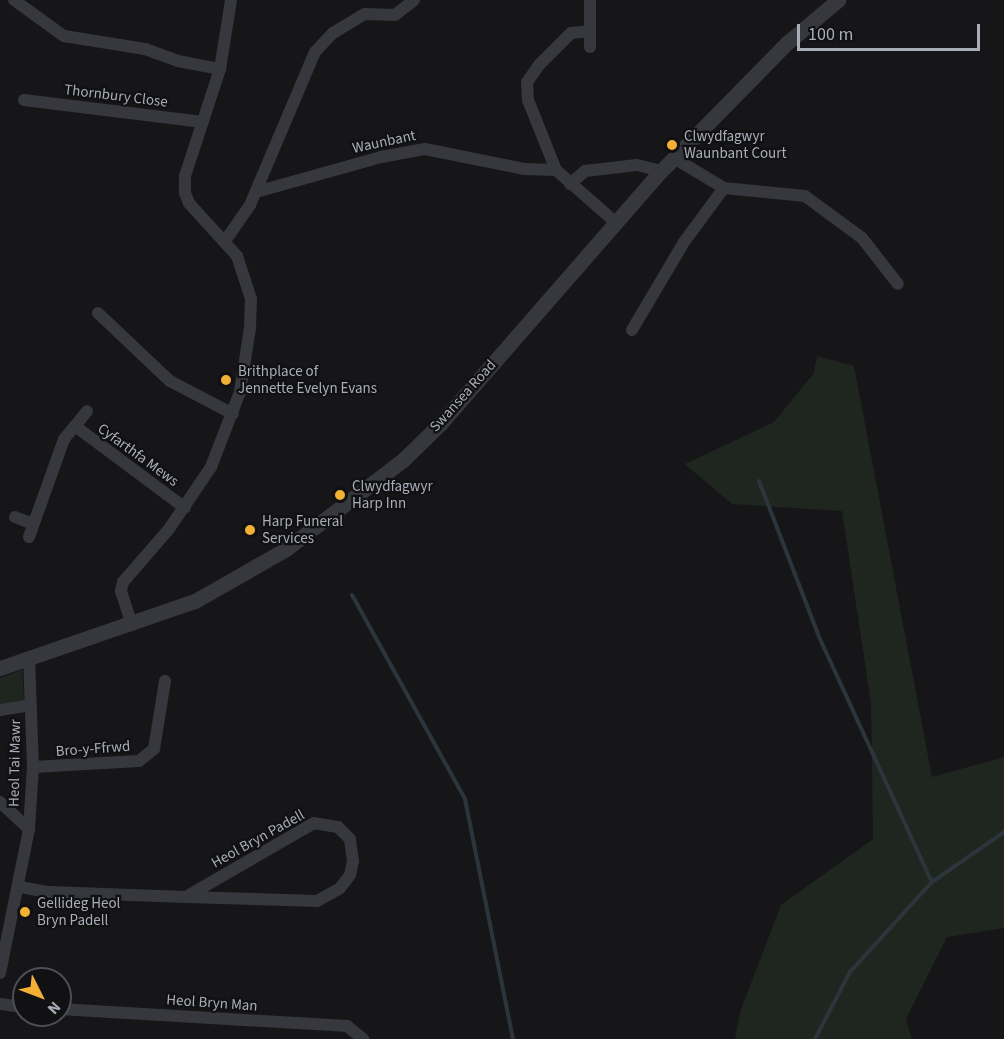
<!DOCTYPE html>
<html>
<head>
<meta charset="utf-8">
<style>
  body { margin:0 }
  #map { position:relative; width:1004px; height:1039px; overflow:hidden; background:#161618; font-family:"Source Sans 3",sans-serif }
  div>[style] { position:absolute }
  .green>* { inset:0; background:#1e261f }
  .stream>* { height:4px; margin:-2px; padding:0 2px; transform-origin:2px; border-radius:2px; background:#2c353c }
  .minor>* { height:12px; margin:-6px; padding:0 6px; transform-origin:6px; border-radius:6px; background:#37383d }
  .tertiary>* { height:15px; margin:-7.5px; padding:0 7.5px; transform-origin:7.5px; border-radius:7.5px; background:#37383d }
  .dots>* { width:16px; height:16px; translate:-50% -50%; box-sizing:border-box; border:3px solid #111113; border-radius:50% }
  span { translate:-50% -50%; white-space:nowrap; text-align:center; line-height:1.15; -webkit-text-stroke:4.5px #111113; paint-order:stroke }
  .street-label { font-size:15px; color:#a8adb8 }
  .poi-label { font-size:15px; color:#a8adb8 }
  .left { translate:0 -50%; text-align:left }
  .north { position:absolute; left:12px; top:967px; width:60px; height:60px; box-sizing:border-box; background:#111113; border:2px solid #4d4f55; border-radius:50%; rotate:132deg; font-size:16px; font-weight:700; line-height:24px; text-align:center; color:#a8adb8 }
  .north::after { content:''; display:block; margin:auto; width:21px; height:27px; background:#f2b134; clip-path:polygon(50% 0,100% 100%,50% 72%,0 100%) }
  .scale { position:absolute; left:797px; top:24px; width:183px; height:27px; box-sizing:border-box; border:3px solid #a8adb8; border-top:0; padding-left:8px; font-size:18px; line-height:21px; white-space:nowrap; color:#a8adb8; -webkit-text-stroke:4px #111113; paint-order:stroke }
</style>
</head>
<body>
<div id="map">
  <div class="green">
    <div style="clip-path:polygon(817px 356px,854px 366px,932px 777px,1004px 757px,1004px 928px,947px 937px,906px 1019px,912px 1039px,735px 1039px,740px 1012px,781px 905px,873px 839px,871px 703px,842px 511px,732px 504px,685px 464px,774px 422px,814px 373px)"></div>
    <div style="clip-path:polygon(22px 670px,24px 700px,0 705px,0 678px)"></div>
  </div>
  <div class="stream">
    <div style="left:759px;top:481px;width:169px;rotate:68.9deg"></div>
    <div style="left:820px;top:639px;width:268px;rotate:65.3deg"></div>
    <div style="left:352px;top:595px;width:233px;rotate:61deg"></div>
    <div style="left:465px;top:799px;width:245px;rotate:78.7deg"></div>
    <div style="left:815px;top:1039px;width:76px;rotate:-62.4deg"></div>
    <div style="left:850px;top:972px;width:122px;rotate:-47.7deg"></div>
    <div style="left:932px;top:882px;width:88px;rotate:-34.8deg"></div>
  </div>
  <div class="minor">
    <div style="left:14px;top:0;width:62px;rotate:35.8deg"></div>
    <div style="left:64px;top:36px;width:82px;rotate:9.1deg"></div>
    <div style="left:145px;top:49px;width:35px;rotate:20deg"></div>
    <div style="left:178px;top:61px;width:43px;rotate:10.8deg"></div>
    <div style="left:590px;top:0;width:47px;rotate:90deg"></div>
    <div style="left:590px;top:31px;width:19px;rotate:174deg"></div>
    <div style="left:571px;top:33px;width:45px;rotate:135deg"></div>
    <div style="left:539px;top:65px;width:21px;rotate:125deg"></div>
    <div style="left:527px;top:82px;width:18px;rotate:87deg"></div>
    <div style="left:528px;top:100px;width:75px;rotate:68.2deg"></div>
    <div style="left:556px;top:170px;width:79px;rotate:41.4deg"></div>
    <div style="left:24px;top:100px;width:180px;rotate:7deg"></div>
    <div style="left:674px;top:158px;width:58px;rotate:31deg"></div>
    <div style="left:724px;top:188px;width:81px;rotate:5.6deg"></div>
    <div style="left:805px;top:196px;width:71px;rotate:36.4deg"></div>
    <div style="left:862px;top:238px;width:58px;rotate:52deg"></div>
    <div style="left:570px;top:184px;width:20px;rotate:-41deg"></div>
    <div style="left:585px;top:171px;width:52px;rotate:-6.6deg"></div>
    <div style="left:637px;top:165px;width:25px;rotate:14deg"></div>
    <div style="left:256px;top:192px;width:130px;rotate:-15.6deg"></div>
    <div style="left:381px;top:157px;width:45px;rotate:-10.3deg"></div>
    <div style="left:425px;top:149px;width:101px;rotate:11.4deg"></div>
    <div style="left:524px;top:169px;width:32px;rotate:2deg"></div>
    <div style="left:225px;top:241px;width:44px;rotate:-55.2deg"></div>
    <div style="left:250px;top:205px;width:166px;rotate:-67deg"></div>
    <div style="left:315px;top:52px;width:26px;rotate:-47deg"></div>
    <div style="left:333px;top:33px;width:37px;rotate:-31deg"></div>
    <div style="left:365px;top:14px;width:30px;rotate:2deg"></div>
    <div style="left:395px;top:15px;width:24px;rotate:-38deg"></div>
    <div style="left:98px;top:313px;width:99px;rotate:43.4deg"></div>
    <div style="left:170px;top:381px;width:71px;rotate:27.6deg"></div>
    <div style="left:632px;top:330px;width:102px;rotate:-59.4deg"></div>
    <div style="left:684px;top:242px;width:67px;rotate:-53.5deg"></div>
    <div style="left:75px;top:426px;width:19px;rotate:-51deg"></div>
    <div style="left:15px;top:517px;width:19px;rotate:21deg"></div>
    <div style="left:29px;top:537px;width:104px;rotate:-70.3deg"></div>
    <div style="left:64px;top:439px;width:17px;rotate:-50deg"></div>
    <div style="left:75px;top:426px;width:137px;rotate:36.7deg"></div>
    <div style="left:132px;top:625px;width:36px;rotate:-108deg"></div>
    <div style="left:121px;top:591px;width:9px;rotate:-77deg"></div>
    <div style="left:123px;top:582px;width:70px;rotate:-49deg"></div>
    <div style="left:169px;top:529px;width:75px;rotate:-55.9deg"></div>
    <div style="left:211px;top:467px;width:80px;rotate:-68.9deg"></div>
    <div style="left:240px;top:392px;width:65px;rotate:-81.1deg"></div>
    <div style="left:250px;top:328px;width:29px;rotate:-88deg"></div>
    <div style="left:251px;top:299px;width:45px;rotate:-108deg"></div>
    <div style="left:237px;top:256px;width:72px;rotate:-132.2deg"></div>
    <div style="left:189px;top:203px;width:11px;rotate:-112deg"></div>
    <div style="left:185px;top:193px;width:17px;rotate:-90deg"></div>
    <div style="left:185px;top:176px;width:113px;rotate:-71.9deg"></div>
    <div style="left:220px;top:69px;width:70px;rotate:-80.9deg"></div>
    <div style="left:0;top:710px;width:31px;rotate:-9deg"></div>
    <div style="left:33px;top:767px;width:106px;rotate:-3.2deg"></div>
    <div style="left:139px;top:761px;width:19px;rotate:-39deg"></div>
    <div style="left:154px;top:749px;width:69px;rotate:-80.8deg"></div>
    <div style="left:0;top:802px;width:40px;rotate:43deg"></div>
    <div style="left:20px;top:887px;width:29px;rotate:10deg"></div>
    <div style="left:49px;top:892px;width:137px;rotate:2.1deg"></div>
    <div style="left:186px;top:897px;width:131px;rotate:1.7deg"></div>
    <div style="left:317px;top:901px;width:26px;rotate:-29deg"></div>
    <div style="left:340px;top:888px;width:16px;rotate:-52deg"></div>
    <div style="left:350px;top:875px;width:14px;rotate:-78deg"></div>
    <div style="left:353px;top:861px;width:22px;rotate:-98deg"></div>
    <div style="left:350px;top:839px;width:17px;rotate:-135deg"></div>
    <div style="left:338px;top:827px;width:24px;rotate:-171deg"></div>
    <div style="left:314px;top:823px;width:148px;rotate:150deg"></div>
    <div style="left:0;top:973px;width:147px;rotate:-78.6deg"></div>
    <div style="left:29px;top:829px;width:62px;rotate:-86.3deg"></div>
    <div style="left:33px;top:767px;width:108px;rotate:-92.1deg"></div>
    <div style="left:0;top:1004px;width:24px;rotate:7deg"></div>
    <div style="left:60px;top:1009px;width:288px;rotate:3.4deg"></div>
    <div style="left:347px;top:1026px;width:21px;rotate:39deg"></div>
  </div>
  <div class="tertiary">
    <div style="left:0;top:668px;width:206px;rotate:-19deg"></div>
    <div style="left:195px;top:601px;width:105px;rotate:-29.7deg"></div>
    <div style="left:286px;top:549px;width:147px;rotate:-37.3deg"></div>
    <div style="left:403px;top:460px;width:52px;rotate:-44.2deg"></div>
    <div style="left:440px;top:424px;width:336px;rotate:-48.9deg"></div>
    <div style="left:661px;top:171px;width:180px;rotate:-45.5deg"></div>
    <div style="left:787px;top:43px;width:67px;rotate:-40.1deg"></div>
  </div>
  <div class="dots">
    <div style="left:672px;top:145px;background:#f2b134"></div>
    <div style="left:226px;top:380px;background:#f2b134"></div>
    <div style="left:340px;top:495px;background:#f2b134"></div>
    <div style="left:250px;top:530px;background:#f2b134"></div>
    <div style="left:25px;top:912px;background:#f2b134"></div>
  </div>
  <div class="street-label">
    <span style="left:116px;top:96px;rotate:7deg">Thornbury Close</span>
    <span style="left:384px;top:142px;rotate:-12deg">Waunbant</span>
    <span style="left:463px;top:396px;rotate:-48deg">Swansea Road</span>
    <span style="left:138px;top:455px;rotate:36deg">Cyfarthfa Mews</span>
    <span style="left:93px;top:749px;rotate:-4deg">Bro-y-Ffrwd</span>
    <span style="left:15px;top:763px;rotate:-89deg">Heol Tai Mawr</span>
    <span style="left:258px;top:839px;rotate:-29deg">Heol Bryn Padell</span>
    <span style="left:212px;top:1003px;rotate:4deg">Heol Bryn Man</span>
  </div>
  <div class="poi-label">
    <span class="left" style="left:684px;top:145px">Clwydfagwyr<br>Waunbant Court</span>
    <span class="left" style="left:238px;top:380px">Brithplace of<br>Jennette Evelyn Evans</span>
    <span class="left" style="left:352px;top:495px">Clwydfagwyr<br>Harp Inn</span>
    <span class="left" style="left:262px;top:530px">Harp Funeral<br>Services</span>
    <span class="left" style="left:37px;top:912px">Gellideg Heol<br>Bryn Padell</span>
  </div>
  <div class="north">N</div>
  <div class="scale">100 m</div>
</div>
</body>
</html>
